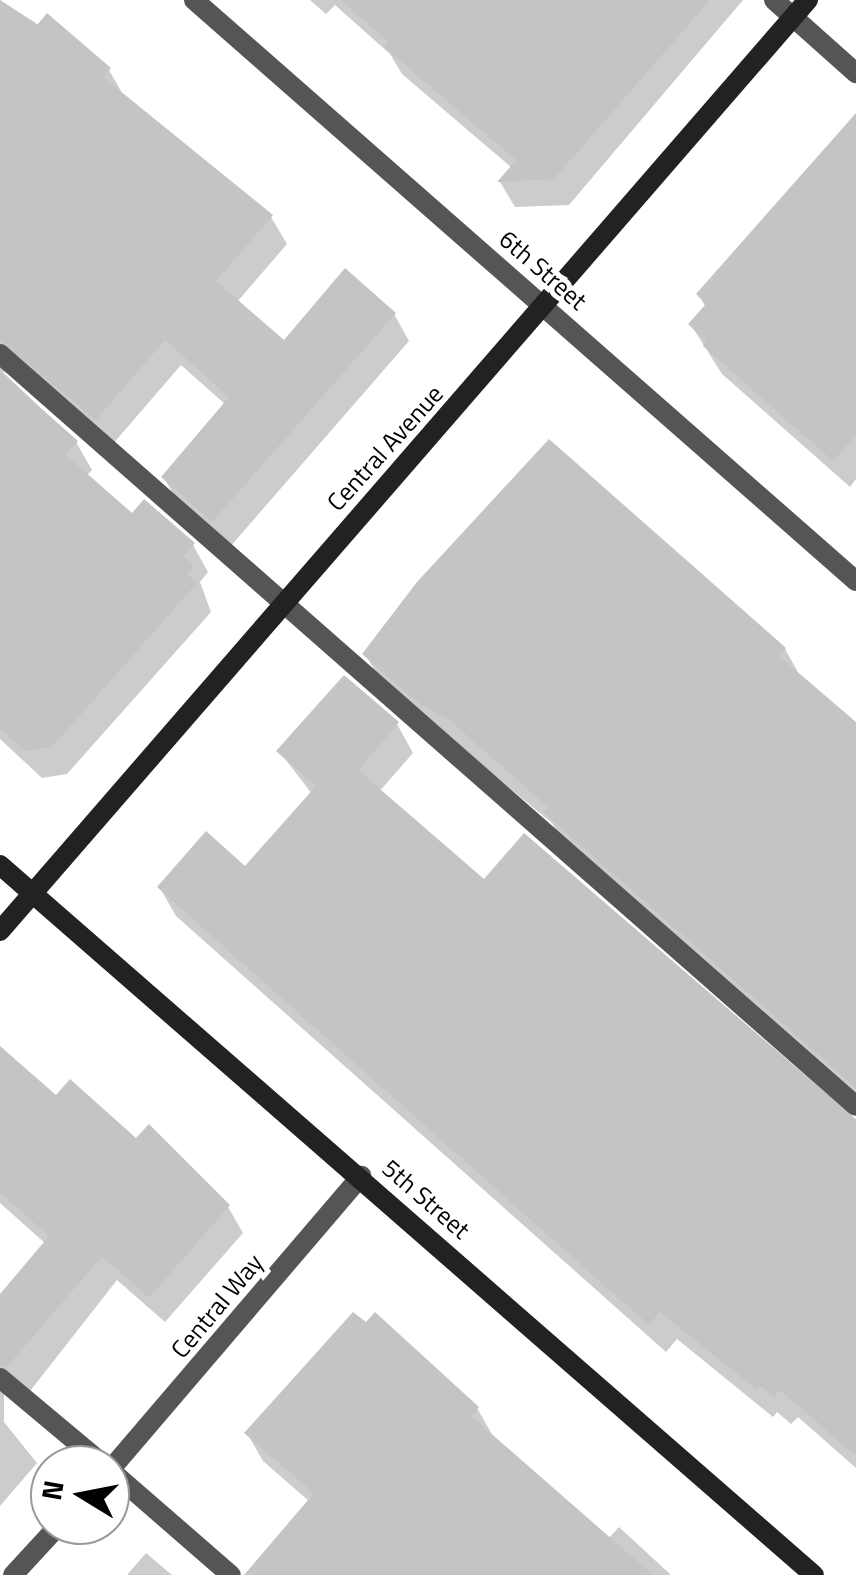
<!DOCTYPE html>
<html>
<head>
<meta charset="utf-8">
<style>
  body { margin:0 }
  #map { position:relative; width:856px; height:1575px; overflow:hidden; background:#fff; font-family:"Titillium Web",sans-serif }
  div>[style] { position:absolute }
  .shadow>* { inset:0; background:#0003 }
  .building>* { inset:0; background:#c4c4c4 }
  .lane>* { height:20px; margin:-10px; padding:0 10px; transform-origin:10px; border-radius:10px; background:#555 }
  .street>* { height:20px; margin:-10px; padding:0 10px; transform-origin:10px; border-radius:10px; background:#555 }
  .secondary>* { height:20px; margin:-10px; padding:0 10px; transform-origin:10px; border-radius:10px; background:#222 }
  span { translate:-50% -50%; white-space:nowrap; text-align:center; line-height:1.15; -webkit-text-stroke:10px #fff; paint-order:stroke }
  .street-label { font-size:25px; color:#000 }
  .north { position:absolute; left:30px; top:1445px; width:100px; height:100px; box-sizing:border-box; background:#fff; border:2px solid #999; border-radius:50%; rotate:280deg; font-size:28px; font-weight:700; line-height:40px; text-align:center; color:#000 }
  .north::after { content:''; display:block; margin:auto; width:35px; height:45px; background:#000; clip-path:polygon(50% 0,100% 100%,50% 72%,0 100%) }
</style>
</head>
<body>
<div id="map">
  <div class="shadow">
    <div style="clip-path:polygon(0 0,109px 70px,125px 98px,271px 217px,287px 244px,237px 302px,284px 343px,394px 314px,409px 341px,229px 548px,180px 505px,164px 478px,226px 405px,181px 365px,112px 445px,27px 370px,3px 372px,76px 442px,92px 470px,86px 476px,132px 516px,193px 545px,208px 572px,200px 582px,211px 612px,67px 774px,42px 778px,0 739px)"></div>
    <div style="clip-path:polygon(310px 0,743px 0,569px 205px,515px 207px,500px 182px,512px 168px,402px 74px,390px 54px,335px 5px,326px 14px)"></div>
    <div style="clip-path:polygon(856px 116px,856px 479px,850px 487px,722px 374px,691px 325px,706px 308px,699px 295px)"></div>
    <div style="clip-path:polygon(785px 649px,802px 679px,856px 726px,856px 1099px,562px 841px,552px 823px,382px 683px,365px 654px)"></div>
    <div style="clip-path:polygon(397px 724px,413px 753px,379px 792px,484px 882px,856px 1121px,856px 1468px,798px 1417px,791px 1424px,777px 1412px,773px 1417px,677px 1339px,666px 1352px,176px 916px,160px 888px,246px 869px,312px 794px,279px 751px)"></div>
    <div style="clip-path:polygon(0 1064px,137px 1142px,228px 1207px,243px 1233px,165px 1322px,117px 1280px,27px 1395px,4px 1393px,4px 1422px,37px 1463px,0 1506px,0 1297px,46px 1244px,0 1203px)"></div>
    <div style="clip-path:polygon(477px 1408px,493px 1436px,608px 1539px,619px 1527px,671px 1575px,252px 1575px,310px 1502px,263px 1461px,247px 1433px)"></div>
    <div style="clip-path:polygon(146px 1553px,172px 1575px,127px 1575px)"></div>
  </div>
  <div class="building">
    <div style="clip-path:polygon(0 0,37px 25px,47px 13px,111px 68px,103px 77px,273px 215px,216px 281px,284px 340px,345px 268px,396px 313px,212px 522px,161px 477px,229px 397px,165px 340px,96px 420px,0 341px)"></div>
    <div style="clip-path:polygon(341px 0,710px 0,554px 179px,497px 182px,516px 160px,384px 47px,388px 42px)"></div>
    <div style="clip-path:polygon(856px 113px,856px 435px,833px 461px,703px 346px,706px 341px,688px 324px,706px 304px,696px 294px)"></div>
    <div style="clip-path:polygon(0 372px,78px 441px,66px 455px,132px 513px,144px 499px,195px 543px,184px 556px,194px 566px,187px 574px,197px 583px,52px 747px,25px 751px,0 729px)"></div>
    <div style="clip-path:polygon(549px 439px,786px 648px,779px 656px,856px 722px,856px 1088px,543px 812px,548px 807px,449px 720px,417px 702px,362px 654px,417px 582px)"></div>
    <div style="clip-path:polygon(344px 675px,399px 722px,358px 770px,484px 879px,524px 833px,856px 1119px,856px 1456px,780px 1390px,774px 1397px,759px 1385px,756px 1389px,660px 1312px,649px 1325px,157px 887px,206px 831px,245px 866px,316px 786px,276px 751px)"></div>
    <div style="clip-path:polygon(0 1046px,56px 1095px,70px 1079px,136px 1138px,149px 1124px,230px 1205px,149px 1298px,102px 1256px,7px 1367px,0 1365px,0 1294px,49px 1236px,0 1193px)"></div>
    <div style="clip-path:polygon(353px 1312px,366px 1322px,375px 1312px,479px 1407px,471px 1416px,653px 1575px,244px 1575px,314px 1493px,244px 1433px)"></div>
  </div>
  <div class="lane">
    <div style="left:774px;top:0;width:110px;rotate:41.7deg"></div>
    <div style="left:0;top:354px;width:1139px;rotate:41.3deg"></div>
    <div style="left:0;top:1378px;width:136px;rotate:39.9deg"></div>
    <div style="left:110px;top:1470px;width:160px;rotate:41deg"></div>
  </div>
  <div class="street">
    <div style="left:194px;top:0;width:881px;rotate:41.27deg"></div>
    <div style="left:110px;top:1470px;width:387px;rotate:-49.5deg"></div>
    <div style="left:13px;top:1575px;width:68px;rotate:-47.4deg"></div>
  </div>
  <div class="secondary">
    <div style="left:0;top:865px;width:1080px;rotate:41.1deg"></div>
    <div style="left:0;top:931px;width:1233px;rotate:-49.05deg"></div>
  </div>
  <div class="street-label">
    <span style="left:543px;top:270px;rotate:41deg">6th Street</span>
    <span style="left:385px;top:448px;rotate:-48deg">Central Avenue</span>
    <span style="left:426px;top:1199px;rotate:41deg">5th Street</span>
    <span style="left:217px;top:1306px;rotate:-50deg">Central Way</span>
  </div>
  <div class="north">N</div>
</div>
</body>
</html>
